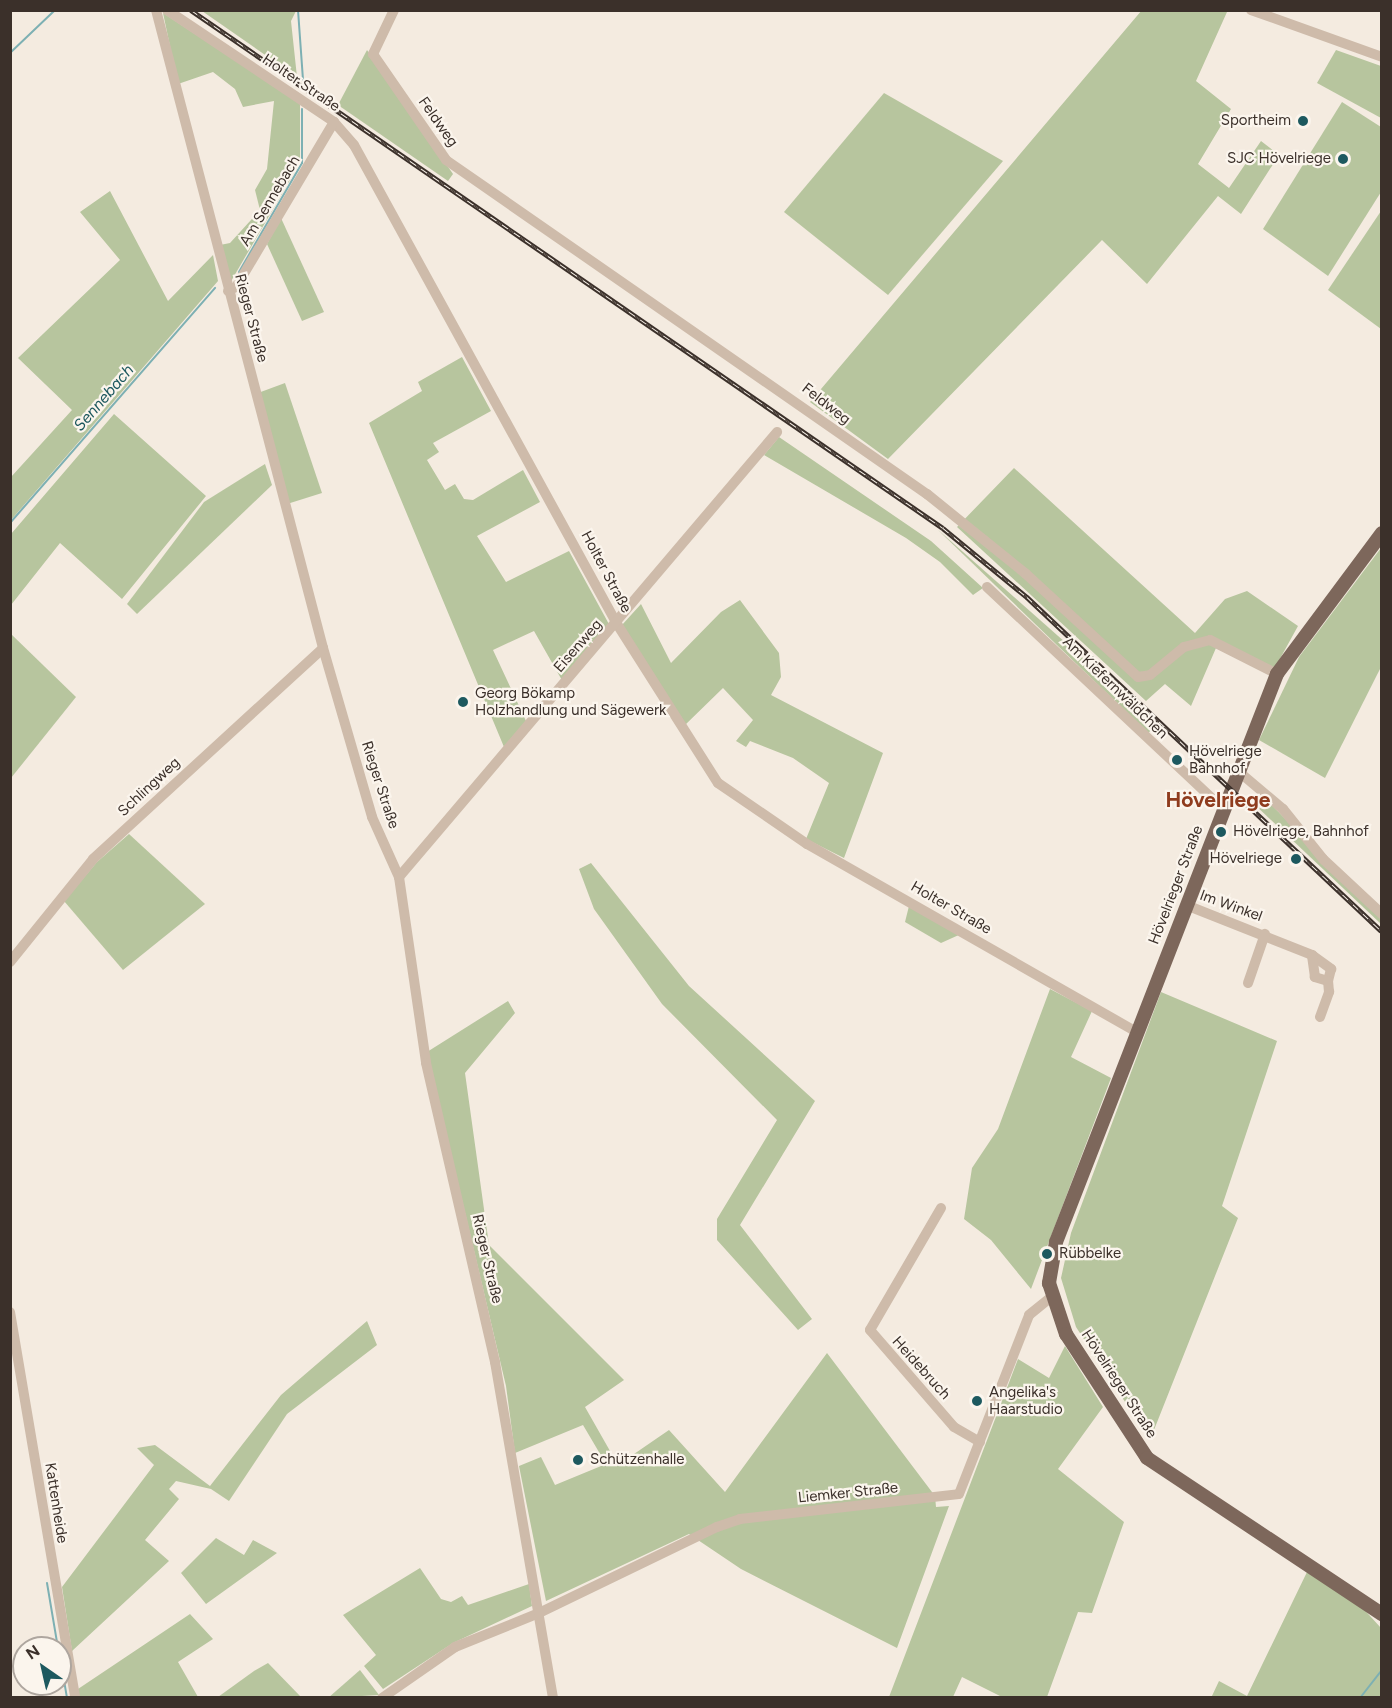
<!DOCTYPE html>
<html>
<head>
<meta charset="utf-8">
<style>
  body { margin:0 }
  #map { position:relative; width:1392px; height:1708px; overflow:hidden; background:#f4ebe0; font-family:Figtree,sans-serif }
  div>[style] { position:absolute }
  .green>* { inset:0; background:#b7c59e }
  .stream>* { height:2px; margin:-1px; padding:0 1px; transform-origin:1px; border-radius:1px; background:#7db0b3 }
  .minor>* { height:10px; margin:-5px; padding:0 5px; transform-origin:5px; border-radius:5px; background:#cebbaa }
  .major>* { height:14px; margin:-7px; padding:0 7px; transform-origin:7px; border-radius:7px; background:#7d675b }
  .rail>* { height:4.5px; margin-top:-2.25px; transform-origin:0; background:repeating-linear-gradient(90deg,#fbf5ed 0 7px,#3b302a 0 14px); box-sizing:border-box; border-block:2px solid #3b302a }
  .dots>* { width:16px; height:16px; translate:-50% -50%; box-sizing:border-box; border:3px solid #fbf5ed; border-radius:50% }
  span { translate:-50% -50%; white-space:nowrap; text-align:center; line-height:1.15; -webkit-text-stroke:4.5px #fbf5ed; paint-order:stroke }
  .street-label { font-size:15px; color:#3b302a }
  .poi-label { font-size:15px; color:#3b302a }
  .right { translate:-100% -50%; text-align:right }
  .left { translate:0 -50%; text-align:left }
  .water-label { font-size:16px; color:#1d595f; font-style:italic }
  .district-label { font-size:21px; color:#8f3c1e; font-weight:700 }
  .frame { position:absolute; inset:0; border:12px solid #3b302a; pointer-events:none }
  .north { position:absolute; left:12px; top:1636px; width:60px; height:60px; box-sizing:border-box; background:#fbf5ed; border:2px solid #aea69f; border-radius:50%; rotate:326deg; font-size:16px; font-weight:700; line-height:24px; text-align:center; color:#3b302a }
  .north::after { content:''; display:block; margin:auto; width:21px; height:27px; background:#1d595f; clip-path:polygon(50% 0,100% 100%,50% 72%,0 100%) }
</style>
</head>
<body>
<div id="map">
  <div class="green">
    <div style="clip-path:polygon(1142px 10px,1227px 12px,1196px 81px,1231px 109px,1198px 164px,1229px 188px,1261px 141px,1279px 155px,1241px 214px,1218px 196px,1147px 284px,1102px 240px,888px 459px,810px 402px)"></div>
    <div style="clip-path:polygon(202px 11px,296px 11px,291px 21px,297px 77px)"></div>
    <div style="clip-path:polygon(163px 13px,300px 103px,300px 163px,230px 283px,220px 245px,230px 243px,260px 210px,255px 190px,267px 169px,274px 101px,243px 107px,235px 89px,213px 72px,178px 84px)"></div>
    <div style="clip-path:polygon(367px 50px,453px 174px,448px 181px,338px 105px)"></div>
    <div style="clip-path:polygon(1336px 50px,1381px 66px,1381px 118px,1317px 83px)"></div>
    <div style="clip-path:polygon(884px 93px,1003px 161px,888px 295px,784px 212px)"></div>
    <div style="clip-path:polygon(1342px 102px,1381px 127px,1381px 192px,1328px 276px,1263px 229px)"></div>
    <div style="clip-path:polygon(110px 191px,168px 301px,213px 255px,218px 281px,11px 520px,11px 477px,72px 410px,18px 358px,120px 260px,80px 212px)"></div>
    <div style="clip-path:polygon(1381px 211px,1381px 329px,1328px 290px)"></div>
    <div style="clip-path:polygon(281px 218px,324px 312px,302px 321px,267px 244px)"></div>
    <div style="clip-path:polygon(462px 357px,491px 411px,433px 443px,439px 452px,427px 460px,445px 490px,455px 484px,464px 499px,473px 500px,523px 470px,540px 502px,477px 536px,506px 582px,569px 551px,610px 626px,563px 682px,534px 631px,493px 650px,526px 721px,504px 747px,369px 423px,422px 391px,418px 382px)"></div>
    <div style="clip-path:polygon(285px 383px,322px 493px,287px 504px,258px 393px)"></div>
    <div style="clip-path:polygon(114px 414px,206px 496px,122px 599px,60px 543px,11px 605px,11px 534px)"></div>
    <div style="clip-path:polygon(779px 437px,931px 541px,983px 588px,973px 595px,940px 562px,906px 538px,764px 455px)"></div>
    <div style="clip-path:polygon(265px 464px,272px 485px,137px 614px,127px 604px,204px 502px)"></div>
    <div style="clip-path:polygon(1014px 468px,1195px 633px,1225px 599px,1247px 591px,1298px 626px,1271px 675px,1216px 648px,1191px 706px,1165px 684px,1146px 701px,957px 527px)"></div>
    <div style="clip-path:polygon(937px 529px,1092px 666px,1154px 728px,1148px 733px)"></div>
    <div style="clip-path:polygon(1381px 548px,1381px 667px,1325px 778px,1259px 740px,1299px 657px)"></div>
    <div style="clip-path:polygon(740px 600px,779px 653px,781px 677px,771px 695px,883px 753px,844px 858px,806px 839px,829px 783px,793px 758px,750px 741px,746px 747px,736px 741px,753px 720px,723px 688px,684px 726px,622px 625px,641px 604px,671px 663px,721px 612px)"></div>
    <div style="clip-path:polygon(11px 634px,76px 697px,11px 778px)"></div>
    <div style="clip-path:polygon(1261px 794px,1381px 917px,1381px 924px,1253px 803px)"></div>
    <div style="clip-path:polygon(129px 834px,205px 904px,123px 970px,64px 901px,97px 862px)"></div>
    <div style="clip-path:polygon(591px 863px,689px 986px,815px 1101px,740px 1225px,812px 1319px,798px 1330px,717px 1240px,717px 1219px,777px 1120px,662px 1004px,594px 909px,579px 869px)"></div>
    <div style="clip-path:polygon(909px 906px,961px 934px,941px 943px,905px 922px)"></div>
    <div style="clip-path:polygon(1050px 989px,1092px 1011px,1071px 1057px,1111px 1078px,1031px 1289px,991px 1240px,964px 1219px,972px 1168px,998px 1129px)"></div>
    <div style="clip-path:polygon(1161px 992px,1277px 1041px,1222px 1206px,1238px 1218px,1150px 1440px,1076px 1327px,1061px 1278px,1071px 1233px)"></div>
    <div style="clip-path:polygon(508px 1001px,515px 1013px,465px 1073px,489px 1245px,624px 1380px,585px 1407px,618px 1465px,669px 1430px,725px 1492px,827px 1353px,935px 1496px,936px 1507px,949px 1506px,897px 1648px,741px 1569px,689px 1534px,546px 1601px,519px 1466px,541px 1457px,555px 1485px,606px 1464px,583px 1425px,515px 1453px,506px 1386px,427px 1052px)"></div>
    <div style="clip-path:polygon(367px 1321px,377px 1345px,287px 1414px,229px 1501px,211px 1489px,176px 1481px,169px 1489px,179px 1499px,145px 1540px,169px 1561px,72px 1651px,62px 1587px,154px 1465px,137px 1448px,155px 1445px,210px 1486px,281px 1395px)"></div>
    <div style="clip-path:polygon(1065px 1346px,1103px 1407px,1058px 1469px,1124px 1522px,1092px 1613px,1078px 1612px,1047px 1697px,1002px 1697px,962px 1677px,953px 1697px,889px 1697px,1018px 1359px,1049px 1378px)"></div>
    <div style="clip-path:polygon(216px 1538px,244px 1555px,253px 1540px,277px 1553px,206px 1604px,181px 1573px)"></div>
    <div style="clip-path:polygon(420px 1568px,441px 1599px,451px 1602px,462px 1596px,468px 1605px,529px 1584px,532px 1606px,453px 1643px,383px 1689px,364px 1666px,376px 1655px,343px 1615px)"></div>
    <div style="clip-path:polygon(1307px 1572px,1360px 1605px,1381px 1628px,1381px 1697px,1211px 1698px,1219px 1681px,1247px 1696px)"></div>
    <div style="clip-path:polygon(190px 1614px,213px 1639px,178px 1662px,198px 1697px,79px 1697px,78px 1689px)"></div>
    <div style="clip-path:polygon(268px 1663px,301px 1697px,218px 1697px,254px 1671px)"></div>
    <div style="clip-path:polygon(360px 1670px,379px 1695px,328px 1698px)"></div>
  </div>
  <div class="stream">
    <div style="left:298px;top:10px;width:70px;rotate:85.9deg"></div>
    <div style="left:10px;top:53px;width:62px;rotate:-43.7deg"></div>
    <div style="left:239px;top:272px;width:126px;rotate:-60deg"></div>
    <div style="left:302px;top:163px;width:54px;rotate:-90deg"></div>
    <div style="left:10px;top:523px;width:312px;rotate:-48.9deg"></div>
    <div style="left:47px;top:1583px;width:66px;rotate:80.4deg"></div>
    <div style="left:60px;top:1657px;width:42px;rotate:80.3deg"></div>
    <div style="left:1360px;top:1698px;width:36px;rotate:-52deg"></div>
  </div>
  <div class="minor">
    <div style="left:156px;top:10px;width:659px;rotate:75.33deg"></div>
    <div style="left:323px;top:648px;width:176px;rotate:73.8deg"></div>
    <div style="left:372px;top:817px;width:66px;rotate:65.8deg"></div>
    <div style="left:399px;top:877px;width:188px;rotate:81.7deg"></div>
    <div style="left:426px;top:1063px;width:307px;rotate:77deg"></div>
    <div style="left:495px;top:1362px;width:341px;rotate:80.2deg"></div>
    <div style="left:167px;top:10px;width:201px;rotate:33.8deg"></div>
    <div style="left:334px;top:122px;width:30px;rotate:49deg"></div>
    <div style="left:354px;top:145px;width:546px;rotate:61.23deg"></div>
    <div style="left:617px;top:624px;width:188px;rotate:57.6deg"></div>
    <div style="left:718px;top:783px;width:108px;rotate:34.4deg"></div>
    <div style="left:807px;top:844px;width:380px;rotate:29.7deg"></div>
    <div style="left:394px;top:10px;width:49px;rotate:115.5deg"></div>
    <div style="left:373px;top:54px;width:129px;rotate:55.4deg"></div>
    <div style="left:446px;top:160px;width:586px;rotate:34.78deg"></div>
    <div style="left:927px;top:494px;width:127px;rotate:38.9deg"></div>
    <div style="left:1026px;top:574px;width:152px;rotate:42.6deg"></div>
    <div style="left:1138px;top:677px;width:12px;rotate:-9deg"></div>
    <div style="left:1150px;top:675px;width:44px;rotate:-39.5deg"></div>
    <div style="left:1184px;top:647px;width:27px;rotate:-15deg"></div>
    <div style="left:1210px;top:640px;width:75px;rotate:26.9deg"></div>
    <div style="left:1251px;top:10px;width:139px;rotate:19.7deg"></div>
    <div style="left:228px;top:291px;width:9px;rotate:-27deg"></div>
    <div style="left:236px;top:287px;width:192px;rotate:-59.3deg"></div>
    <div style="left:987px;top:587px;width:324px;rotate:43.2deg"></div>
    <div style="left:1238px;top:771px;width:59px;rotate:40.2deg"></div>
    <div style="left:1283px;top:809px;width:64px;rotate:51.3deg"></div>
    <div style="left:1323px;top:859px;width:81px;rotate:43deg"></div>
    <div style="left:399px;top:877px;width:584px;rotate:-49.65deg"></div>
    <div style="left:1186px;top:905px;width:136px;rotate:21.6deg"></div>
    <div style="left:1312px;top:955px;width:24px;rotate:36deg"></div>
    <div style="left:1331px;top:969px;width:12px;rotate:104deg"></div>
    <div style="left:1328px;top:981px;width:14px;rotate:-163deg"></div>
    <div style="left:1315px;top:977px;width:22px;rotate:-98deg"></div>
    <div style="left:10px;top:962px;width:132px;rotate:-51.1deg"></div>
    <div style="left:93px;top:859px;width:312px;rotate:-42.5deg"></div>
    <div style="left:1248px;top:983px;width:52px;rotate:-70.9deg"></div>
    <div style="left:1320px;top:1017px;width:27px;rotate:-70deg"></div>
    <div style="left:1329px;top:992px;width:11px;rotate:-95deg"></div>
    <div style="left:941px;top:1208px;width:141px;rotate:120.2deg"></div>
    <div style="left:870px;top:1330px;width:128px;rotate:49.1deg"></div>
    <div style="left:954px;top:1427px;width:30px;rotate:30deg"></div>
    <div style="left:10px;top:1312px;width:391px;rotate:80.4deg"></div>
    <div style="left:382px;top:1698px;width:89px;rotate:-34.9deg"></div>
    <div style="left:455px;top:1647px;width:91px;rotate:-22deg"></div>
    <div style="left:539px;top:1613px;width:198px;rotate:-25.8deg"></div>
    <div style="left:717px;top:1527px;width:24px;rotate:-19deg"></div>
    <div style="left:740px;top:1519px;width:220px;rotate:-6.5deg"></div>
    <div style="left:959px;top:1494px;width:192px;rotate:-68.6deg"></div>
    <div style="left:1029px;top:1315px;width:28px;rotate:-39deg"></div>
  </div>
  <div class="major">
    <div style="left:1382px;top:533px;width:176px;rotate:126.7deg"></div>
    <div style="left:1277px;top:674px;width:609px;rotate:111.26deg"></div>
    <div style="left:1056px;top:1242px;width:42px;rotate:99.7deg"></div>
    <div style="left:1049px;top:1283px;width:54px;rotate:71.6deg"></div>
    <div style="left:1066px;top:1334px;width:148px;rotate:56.8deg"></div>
    <div style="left:1147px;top:1458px;width:282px;rotate:33.6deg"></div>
  </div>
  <div class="rail">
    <div style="left:191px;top:10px;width:913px;rotate:34.56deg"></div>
    <div style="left:943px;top:528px;width:109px;rotate:39.4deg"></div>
    <div style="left:1027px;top:597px;width:487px;rotate:43.3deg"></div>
  </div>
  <div class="dots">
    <div style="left:1303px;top:121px;background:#1d595f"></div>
    <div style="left:1343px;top:159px;background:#1d595f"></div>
    <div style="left:463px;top:702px;background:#1d595f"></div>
    <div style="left:1177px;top:760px;background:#1d595f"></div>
    <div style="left:1221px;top:832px;background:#1d595f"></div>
    <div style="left:1296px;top:859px;background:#1d595f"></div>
    <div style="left:1047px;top:1254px;background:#1d595f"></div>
    <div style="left:977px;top:1401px;background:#1d595f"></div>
    <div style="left:578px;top:1460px;background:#1d595f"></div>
  </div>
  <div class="street-label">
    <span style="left:301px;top:83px;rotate:34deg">Holter Straße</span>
    <span style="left:438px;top:122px;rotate:55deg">Feldweg</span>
    <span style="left:270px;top:201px;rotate:-59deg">Am Sennebach</span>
    <span style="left:251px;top:318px;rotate:75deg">Rieger Straße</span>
    <span style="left:826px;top:404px;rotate:38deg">Feldweg</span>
    <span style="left:606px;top:572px;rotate:62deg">Holter Straße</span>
    <span style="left:578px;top:646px;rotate:-49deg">Eisenweg</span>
    <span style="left:1115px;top:688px;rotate:44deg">Am Kiefernwäldchen</span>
    <span style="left:380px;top:785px;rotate:72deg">Rieger Straße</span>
    <span style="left:149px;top:787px;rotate:-43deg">Schlingweg</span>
    <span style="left:1176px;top:885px;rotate:-69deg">Hövelrieger Straße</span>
    <span style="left:1231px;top:906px;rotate:20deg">Im Winkel</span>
    <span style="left:951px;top:908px;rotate:30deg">Holter Straße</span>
    <span style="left:487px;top:1259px;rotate:77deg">Rieger Straße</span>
    <span style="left:921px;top:1368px;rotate:48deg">Heidebruch</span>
    <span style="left:1119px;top:1384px;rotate:57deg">Hövelrieger Straße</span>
    <span style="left:848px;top:1493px;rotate:-6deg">Liemker Straße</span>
    <span style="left:56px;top:1503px;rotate:81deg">Kattenheide</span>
  </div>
  <div class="poi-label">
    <span class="right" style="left:1291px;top:121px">Sportheim</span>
    <span class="right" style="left:1331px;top:159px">SJC Hövelriege</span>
    <span class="left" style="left:475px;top:702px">Georg Bökamp<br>Holzhandlung und Sägewerk</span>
    <span class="left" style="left:1189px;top:760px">Hövelriege<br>Bahnhof</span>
    <span class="left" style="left:1233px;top:832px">Hövelriege, Bahnhof</span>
    <span class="right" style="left:1282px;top:859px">Hövelriege</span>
    <span class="left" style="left:1059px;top:1254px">Rübbelke</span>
    <span class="left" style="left:989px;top:1401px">Angelika's<br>Haarstudio</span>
    <span class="left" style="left:590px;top:1460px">Schützenhalle</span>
  </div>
  <div class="water-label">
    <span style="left:104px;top:398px;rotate:-49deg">Sennebach</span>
  </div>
  <div class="district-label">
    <span style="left:1218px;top:800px">Hövelriege</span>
  </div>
  <div class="frame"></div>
  <div class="north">N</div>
</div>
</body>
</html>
